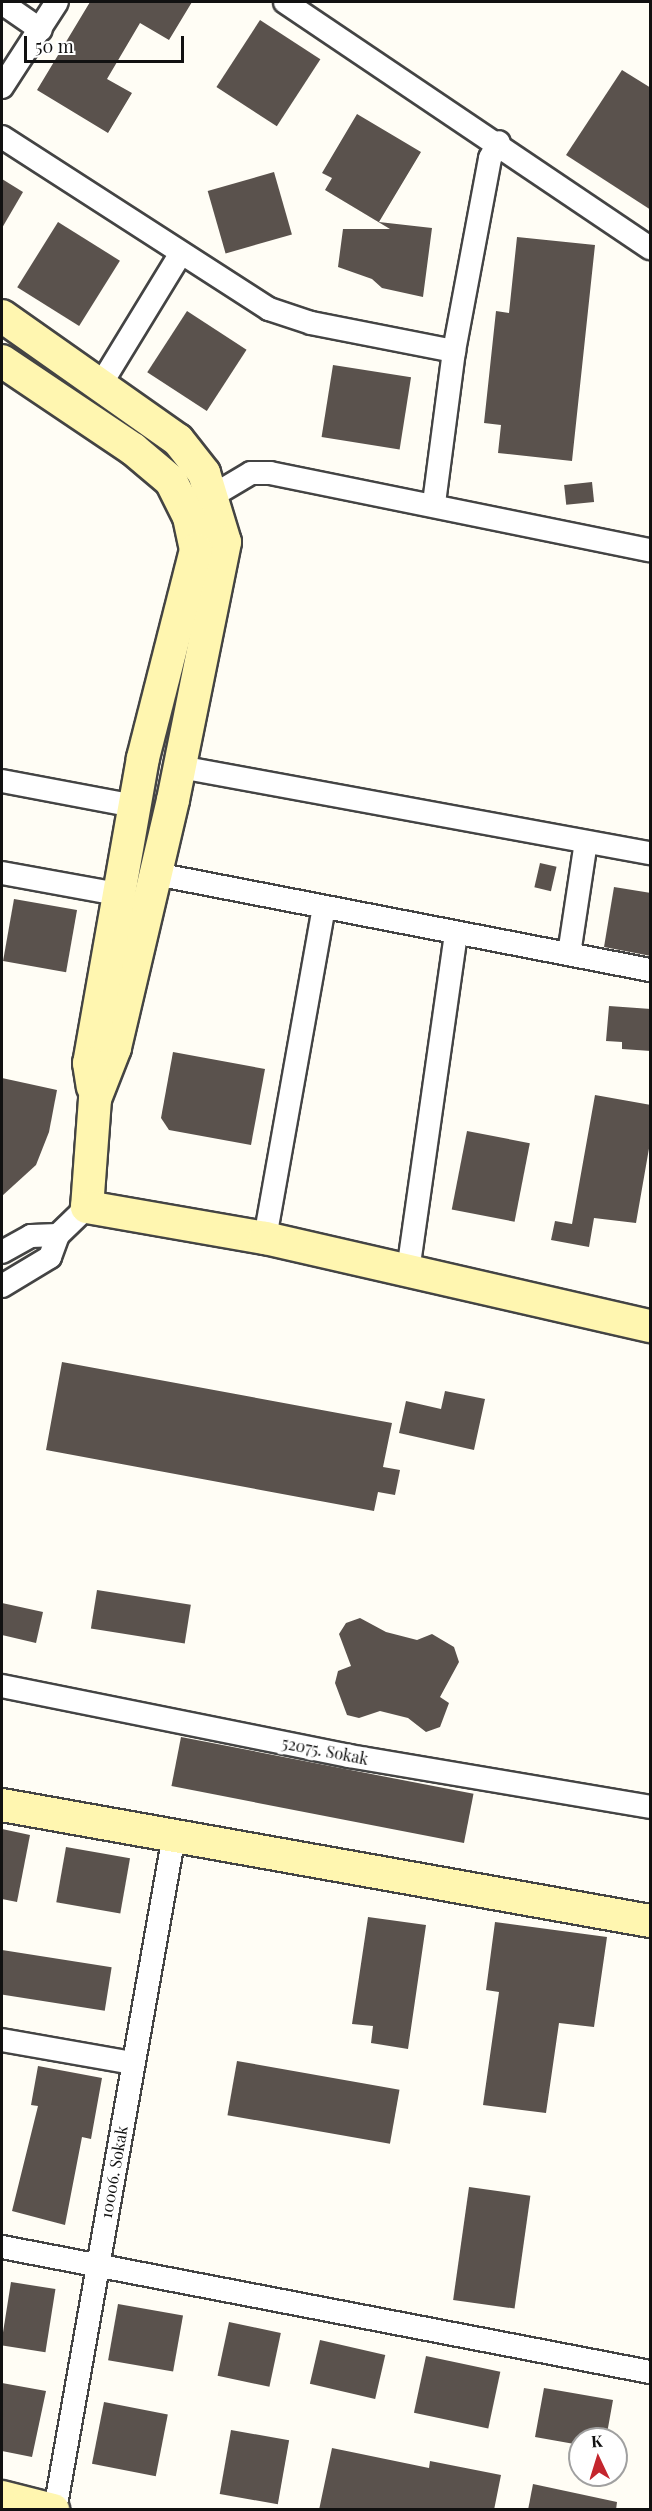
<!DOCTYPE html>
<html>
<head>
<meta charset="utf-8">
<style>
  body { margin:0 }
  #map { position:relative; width:652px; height:2511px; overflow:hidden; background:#fffdf5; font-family:"Playfair Display",serif }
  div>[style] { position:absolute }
  .building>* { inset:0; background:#5a524d; transform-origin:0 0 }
  .roads { filter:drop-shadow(2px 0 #444) drop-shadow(-2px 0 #444) drop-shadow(0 2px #444) drop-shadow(0 -2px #444) }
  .street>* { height:22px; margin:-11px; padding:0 11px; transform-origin:11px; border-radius:11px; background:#fff }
  .secondary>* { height:32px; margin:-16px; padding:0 16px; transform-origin:16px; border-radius:16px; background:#fff6b0 }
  span { translate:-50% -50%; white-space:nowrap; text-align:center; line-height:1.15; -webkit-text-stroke:6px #fff; paint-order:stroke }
  .street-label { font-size:16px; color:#111 }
  .frame { position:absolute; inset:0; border:3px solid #111; pointer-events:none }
  .north { position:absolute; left:568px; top:2427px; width:60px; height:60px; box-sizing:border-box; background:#fff; border:2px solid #a0a0a0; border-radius:50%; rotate:356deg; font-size:16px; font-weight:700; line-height:24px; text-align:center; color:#111 }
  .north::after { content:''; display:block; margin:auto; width:21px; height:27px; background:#c4262e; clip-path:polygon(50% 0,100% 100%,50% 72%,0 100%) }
  .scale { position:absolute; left:24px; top:36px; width:160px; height:27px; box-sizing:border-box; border:3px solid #111; border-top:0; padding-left:8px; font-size:18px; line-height:21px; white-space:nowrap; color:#111; -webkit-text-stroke:4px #fff; paint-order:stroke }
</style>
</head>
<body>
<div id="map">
  <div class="building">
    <div style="clip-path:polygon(90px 2px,192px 2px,169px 40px,140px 23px,107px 79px,132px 93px,108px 133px,37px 90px)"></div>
    <div style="left:260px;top:20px;width:72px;height:80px;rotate:33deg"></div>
    <div style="clip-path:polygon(622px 70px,651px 88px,651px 210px,566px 155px)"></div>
    <div style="clip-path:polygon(357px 114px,421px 152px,379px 222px,432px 228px,423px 297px,382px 288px,372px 279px,338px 267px,343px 229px,390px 229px,325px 190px,332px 178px,322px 173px)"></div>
    <div style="left:274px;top:172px;width:65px;height:69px;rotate:74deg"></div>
    <div style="clip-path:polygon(2px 179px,23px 192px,2px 228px)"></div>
    <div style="left:58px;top:222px;width:73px;height:77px;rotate:32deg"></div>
    <div style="clip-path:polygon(517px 237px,595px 245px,572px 461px,498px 453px,501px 425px,484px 423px,496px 311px,509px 313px)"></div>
    <div style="left:187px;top:311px;width:71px;height:73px;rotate:33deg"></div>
    <div style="left:333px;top:365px;width:79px;height:73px;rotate:9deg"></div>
    <div style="left:592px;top:482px;width:20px;height:28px;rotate:84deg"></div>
    <div style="left:540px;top:863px;width:17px;height:25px;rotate:13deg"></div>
    <div style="clip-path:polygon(614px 887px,651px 893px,651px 956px,604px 947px)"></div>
    <div style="left:14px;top:899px;width:64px;height:63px;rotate:10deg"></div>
    <div style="clip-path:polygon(609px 1006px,651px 1009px,651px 1051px,622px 1049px,622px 1042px,606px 1041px)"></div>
    <div style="clip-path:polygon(173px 1052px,265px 1069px,251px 1145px,169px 1130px,161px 1118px)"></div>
    <div style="clip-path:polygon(2px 1078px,57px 1090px,49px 1132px,36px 1165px,2px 1196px)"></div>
    <div style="clip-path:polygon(595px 1095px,651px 1105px,651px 1137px,636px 1223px,594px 1218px,589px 1247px,551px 1240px,555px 1221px,572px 1224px)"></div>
    <div style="left:467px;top:1131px;width:64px;height:80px;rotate:11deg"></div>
    <div style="clip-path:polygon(62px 1362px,392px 1423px,383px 1467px,400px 1470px,395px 1495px,378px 1492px,374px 1511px,46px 1450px)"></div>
    <div style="clip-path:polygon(445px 1391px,485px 1399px,474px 1450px,399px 1433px,406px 1401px,441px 1409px)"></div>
    <div style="left:97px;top:1590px;width:95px;height:39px;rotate:9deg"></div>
    <div style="clip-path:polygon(2px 1603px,43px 1612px,36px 1643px,2px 1635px)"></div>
    <div style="clip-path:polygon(360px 1618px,386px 1632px,417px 1640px,432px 1634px,454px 1647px,459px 1662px,440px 1697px,449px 1703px,440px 1727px,426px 1732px,408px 1718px,380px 1711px,359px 1718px,347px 1715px,335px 1683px,338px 1671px,351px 1666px,339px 1634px,346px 1623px)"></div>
    <div style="left:181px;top:1737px;width:298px;height:50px;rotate:11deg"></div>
    <div style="clip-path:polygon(2px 1829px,30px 1835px,17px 1902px,2px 1899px)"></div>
    <div style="left:66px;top:1847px;width:65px;height:56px;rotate:10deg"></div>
    <div style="clip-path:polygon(368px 1917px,426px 1925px,408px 2049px,371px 2043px,373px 2026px,352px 2024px)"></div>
    <div style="clip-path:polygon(495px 1922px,607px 1937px,594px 2027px,559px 2023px,546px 2113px,483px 2105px,499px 1992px,486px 1990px)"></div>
    <div style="left:2px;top:1950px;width:111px;height:44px;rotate:9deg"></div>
    <div style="left:237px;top:2061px;width:165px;height:55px;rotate:10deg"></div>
    <div style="clip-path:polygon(38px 2066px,102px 2078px,91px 2139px,82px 2137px,65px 2225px,12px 2211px,38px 2106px,31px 2105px)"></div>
    <div style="left:469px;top:2187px;width:62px;height:114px;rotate:8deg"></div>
    <div style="left:11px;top:2282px;width:45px;height:64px;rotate:9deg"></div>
    <div style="left:118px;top:2304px;width:66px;height:57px;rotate:10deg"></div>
    <div style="left:229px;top:2322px;width:53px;height:55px;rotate:12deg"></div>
    <div style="left:320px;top:2340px;width:67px;height:45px;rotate:13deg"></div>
    <div style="left:426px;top:2356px;width:76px;height:58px;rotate:12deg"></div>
    <div style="clip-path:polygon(2px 2383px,46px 2391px,32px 2457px,2px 2451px)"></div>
    <div style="clip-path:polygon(544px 2388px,613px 2400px,606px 2439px,580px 2439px,580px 2445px,535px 2437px)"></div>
    <div style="left:104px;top:2402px;width:65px;height:63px;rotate:11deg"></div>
    <div style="left:231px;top:2430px;width:59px;height:65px;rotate:10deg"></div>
    <div style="clip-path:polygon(332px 2448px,429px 2468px,430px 2461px,501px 2475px,494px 2510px,319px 2510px)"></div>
    <div style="clip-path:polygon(533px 2484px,617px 2502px,616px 2510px,528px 2510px)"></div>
  </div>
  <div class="roads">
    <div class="street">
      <div style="left:285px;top:2px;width:440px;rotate:34deg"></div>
      <div style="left:2px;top:3px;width:47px;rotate:34.7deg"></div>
      <div style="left:2px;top:87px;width:101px;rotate:-57.1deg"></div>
      <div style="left:2px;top:137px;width:318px;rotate:32.8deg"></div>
      <div style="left:269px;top:309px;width:44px;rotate:18.4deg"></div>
      <div style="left:311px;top:323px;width:146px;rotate:11.1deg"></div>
      <div style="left:101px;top:384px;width:153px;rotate:-58.6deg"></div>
      <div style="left:214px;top:495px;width:43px;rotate:-30.7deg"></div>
      <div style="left:251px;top:473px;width:19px"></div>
      <div style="left:270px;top:473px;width:388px;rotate:11.5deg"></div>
      <div style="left:434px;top:503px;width:153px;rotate:-82.5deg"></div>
      <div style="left:454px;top:351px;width:196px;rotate:-79.4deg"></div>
      <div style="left:490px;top:158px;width:18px;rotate:-61deg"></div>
      <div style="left:180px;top:767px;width:478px;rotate:10.4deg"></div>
      <div style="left:2px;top:781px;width:134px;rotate:10.7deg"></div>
      <div style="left:2px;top:873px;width:118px;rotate:10.3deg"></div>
      <div style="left:156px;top:874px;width:503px;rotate:11deg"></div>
      <div style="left:569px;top:954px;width:113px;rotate:-81.4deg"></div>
      <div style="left:265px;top:1238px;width:336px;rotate:-79.9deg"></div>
      <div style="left:2px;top:1252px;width:33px;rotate:-29deg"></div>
      <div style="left:31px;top:1236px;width:27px;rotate:-2deg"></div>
      <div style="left:408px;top:1271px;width:341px;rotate:-81.9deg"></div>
      <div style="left:2px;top:1286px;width:56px;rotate:-31.1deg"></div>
      <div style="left:50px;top:1257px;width:23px;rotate:-70deg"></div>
      <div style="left:58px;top:1235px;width:40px;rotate:-44deg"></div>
      <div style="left:2px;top:1686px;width:354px;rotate:11.4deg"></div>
      <div style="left:349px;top:1756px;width:305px;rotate:9.6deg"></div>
      <div style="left:2px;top:2040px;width:133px;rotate:10deg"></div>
      <div style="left:2px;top:2247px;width:660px;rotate:10.92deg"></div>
      <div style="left:55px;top:2510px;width:685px;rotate:-80deg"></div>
    </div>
    <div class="secondary">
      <div style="left:2px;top:316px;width:215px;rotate:35.2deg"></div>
      <div style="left:178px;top:440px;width:42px;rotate:51.8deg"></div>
      <div style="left:204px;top:473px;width:72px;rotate:73.1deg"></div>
      <div style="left:225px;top:542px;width:263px;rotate:101.4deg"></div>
      <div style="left:173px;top:800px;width:255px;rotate:103.2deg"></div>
      <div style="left:115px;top:1048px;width:55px;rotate:111.4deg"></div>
      <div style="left:95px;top:1099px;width:108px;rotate:94.2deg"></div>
      <div style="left:87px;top:1207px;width:181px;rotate:9.9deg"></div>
      <div style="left:265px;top:1238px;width:395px;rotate:12.9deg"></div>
      <div style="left:2px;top:361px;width:158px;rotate:33.9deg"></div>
      <div style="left:133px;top:449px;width:50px;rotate:40.1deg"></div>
      <div style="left:171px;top:481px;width:40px;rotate:63.4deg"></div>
      <div style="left:189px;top:517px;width:34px;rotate:78deg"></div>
      <div style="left:196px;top:550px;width:215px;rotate:104.3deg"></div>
      <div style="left:143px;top:758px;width:310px;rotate:100deg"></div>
      <div style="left:89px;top:1063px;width:24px;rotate:81deg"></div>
      <div style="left:2px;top:1805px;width:658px;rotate:10.15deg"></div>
      <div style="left:2px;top:2497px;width:53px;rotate:14.3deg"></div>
    </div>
  </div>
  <div class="street-label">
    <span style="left:325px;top:1751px;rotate:11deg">52075. Sokak</span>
    <span style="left:114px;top:2172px;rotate:-80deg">10006. Sokak</span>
  </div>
  <div class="frame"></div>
  <div class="north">K</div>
  <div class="scale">50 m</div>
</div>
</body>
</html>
